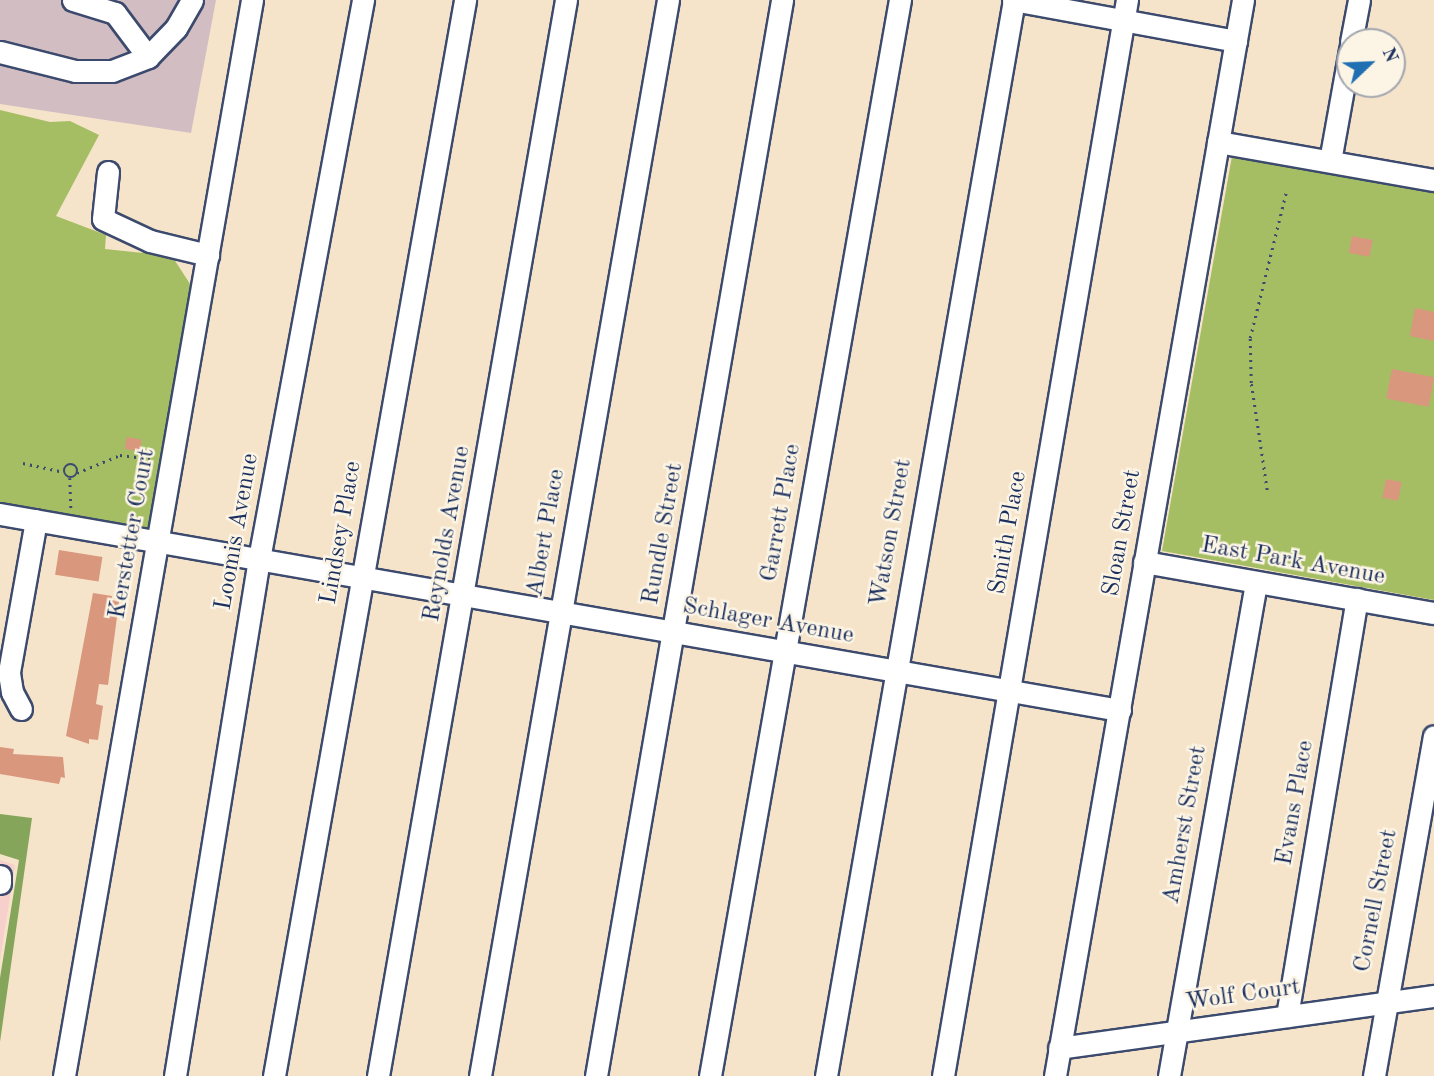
<!DOCTYPE html>
<html>
<head>
<meta charset="utf-8">
<style>
  body { margin:0 }
  #map { position:relative; width:1434px; height:1076px; overflow:hidden; background:#f6e4ca; font-family:"Old Standard TT",serif }
  div>[style] { position:absolute }
  .built>* { inset:0; background:#f7d0cb }
  .industrial>* { inset:0; background:#d2bec2 }
  .green>* { inset:0; background:#a5be64 }
  .forest>* { inset:0; background:#84a55a }
  .building>* { inset:0; background:#d9977e; transform-origin:0 0 }
  .path>* { height:2.5px; margin-top:-1.25px; transform-origin:0; background:repeating-linear-gradient(90deg,#3c4a6e 0 2px,transparent 0 7px) }
  .path>.ring { margin:-1.25px; padding:0; box-sizing:content-box; background:none; border:2.5px solid #3c4a6e; border-radius:50% }
  .roads { filter:drop-shadow(2px 0 #3c4a6e) drop-shadow(-2px 0 #3c4a6e) drop-shadow(0 2px #3c4a6e) drop-shadow(0 -2px #3c4a6e) }
  .minor>* { height:21px; margin:-10.5px; padding:0 10.5px; transform-origin:10.5px; border-radius:10.5px; background:#fff }
  span { translate:-50% -50%; white-space:nowrap; text-align:center; line-height:1.15; -webkit-text-stroke:5px #fcf5e5; paint-order:stroke }
  .street-label { font-size:24px; color:#1b2f5e }
  .north { position:absolute; left:1336px; top:28px; width:70px; height:70px; box-sizing:border-box; background:#fcf5e5; border:2px solid #a2a6af; border-radius:50%; rotate:67deg; font-size:19px; font-weight:700; line-height:28px; text-align:center; color:#1b2f5e }
  .north::after { content:''; display:block; margin:auto; width:24px; height:32px; background:#1f6fb2; clip-path:polygon(50% 0,100% 100%,50% 72%,0 100%) }
</style>
</head>
<body>
<div id="map">
  <div class="built">
    <div style="clip-path:polygon(0 860px,15px 865px,0 960px)"></div>
  </div>
  <div class="industrial">
    <div style="clip-path:polygon(0 0,216px 0,191px 133px,0 104px)"></div>
  </div>
  <div class="green">
    <div style="clip-path:polygon(0 110px,50px 122px,70px 121px,99px 135px,56px 216px,106px 235px,105px 249px,172px 256px,190px 284px,183px 373px,154px 529px,0 502px)"></div>
    <div style="clip-path:polygon(1232px 156px,1434px 192px,1434px 600px,1162px 551px)"></div>
  </div>
  <div class="forest">
    <div style="clip-path:polygon(0 814px,32px 818px,0 1042px,0 978px,19px 860px,0 854px)"></div>
  </div>
  <div class="building">
    <div style="left:1352px;top:236px;width:21px;height:17px;rotate:11deg"></div>
    <div style="clip-path:polygon(1415px 308px,1434px 312px,1434px 341px,1410px 336px)"></div>
    <div style="left:1392px;top:369px;width:43px;height:30px;rotate:11deg"></div>
    <div style="left:127px;top:437px;width:15px;height:12px;rotate:11deg"></div>
    <div style="left:1386px;top:479px;width:16px;height:19px;rotate:11deg"></div>
    <div style="left:59px;top:550px;width:44px;height:25px;rotate:9deg"></div>
    <div style="clip-path:polygon(93px 593px,112px 596px,112px 600px,119px 602px,108px 685px,99px 684px,96px 704px,103px 706px,98px 740px,89px 739px,89px 744px,66px 736px)"></div>
    <div style="clip-path:polygon(0 747px,14px 749px,13px 754px,63px 757px,65px 778px,61px 777px,59px 784px,0 774px)"></div>
  </div>
  <div class="path">
    <div style="left:23px;top:463px;width:42px;rotate:12.4deg"></div>
    <div class="ring" style="left:64px;top:464px;width:11.5px;height:11.5px"></div>
    <div style="left:77px;top:473px;width:47px;rotate:-22.7deg"></div>
    <div style="left:120px;top:455px;width:35px;rotate:7deg"></div>
    <div style="left:70px;top:478px;width:31px;rotate:88deg"></div>
    <div style="left:1267px;top:490px;width:108px;rotate:-98.5deg"></div>
    <div style="left:1251px;top:383px;width:45px;rotate:-91.3deg"></div>
    <div style="left:1250px;top:338px;width:150px;rotate:-76.1deg"></div>
  </div>
  <div class="roads">
    <div class="minor">
      <div style="left:73px;top:0;width:44px;rotate:17.2deg"></div>
      <div style="left:115px;top:13px;width:55px;rotate:53.1deg"></div>
      <div style="left:1013px;top:0;width:227px;rotate:10.4deg"></div>
      <div style="left:1351px;top:42px;width:43px;rotate:-79.2deg"></div>
      <div style="left:0;top:52px;width:77px;rotate:14.2deg"></div>
      <div style="left:75px;top:71px;width:37px"></div>
      <div style="left:112px;top:71px;width:39px;rotate:-21deg"></div>
      <div style="left:148px;top:57px;width:40px;rotate:-46deg"></div>
      <div style="left:176px;top:28px;width:32px;rotate:-60deg"></div>
      <div style="left:1218px;top:142px;width:219px;rotate:10deg"></div>
      <div style="left:1330px;top:161px;width:113px;rotate:-79.8deg"></div>
      <div style="left:108px;top:172px;width:47px;rotate:96.1deg"></div>
      <div style="left:103px;top:219px;width:52px;rotate:25.1deg"></div>
      <div style="left:150px;top:241px;width:60px;rotate:13.6deg"></div>
      <div style="left:0;top:514px;width:1137px;rotate:9.93deg"></div>
      <div style="left:1144px;top:562px;width:294px;rotate:10deg"></div>
      <div style="left:21px;top:709px;width:19px;rotate:-118deg"></div>
      <div style="left:12px;top:692px;width:20px;rotate:-99deg"></div>
      <div style="left:9px;top:672px;width:154px;rotate:-79.9deg"></div>
      <div style="left:0;top:876px;width:7px;rotate:90deg"></div>
      <div style="left:1287px;top:1016px;width:423px;rotate:-80.5deg"></div>
      <div style="left:1059px;top:1048px;width:379px;rotate:-7.9deg"></div>
      <div style="left:64px;top:1076px;width:1092px;rotate:-80.09deg"></div>
      <div style="left:175px;top:1076px;width:524px;rotate:-80.77deg"></div>
      <div style="left:259px;top:559px;width:569px;rotate:-79.46deg"></div>
      <div style="left:274px;top:1076px;width:1093px;rotate:-79.93deg"></div>
      <div style="left:378px;top:1076px;width:1092px;rotate:-80.09deg"></div>
      <div style="left:480px;top:1076px;width:1092px;rotate:-80.09deg"></div>
      <div style="left:596px;top:1076px;width:1092px;rotate:-80.19deg"></div>
      <div style="left:710px;top:1076px;width:1093px;rotate:-79.99deg"></div>
      <div style="left:826px;top:1076px;width:1092px;rotate:-80.09deg"></div>
      <div style="left:943px;top:1076px;width:1092px;rotate:-80.3deg"></div>
      <div style="left:1055px;top:1076px;width:1092px;rotate:-80.09deg"></div>
      <div style="left:1169px;top:1076px;width:501px;rotate:-79.99deg"></div>
      <div style="left:1374px;top:1076px;width:345px;rotate:-80deg"></div>
    </div>
  </div>
  <div class="street-label">
    <span style="left:782px;top:513px;rotate:-80deg">Garrett Place</span>
    <span style="left:238px;top:532px;rotate:-80deg">Loomis Avenue</span>
    <span style="left:342px;top:533px;rotate:-80deg">Lindsey Place</span>
    <span style="left:547px;top:533px;rotate:-80deg">Albert Place</span>
    <span style="left:892px;top:533px;rotate:-80deg">Watson Street</span>
    <span style="left:1009px;top:533px;rotate:-80deg">Smith Place</span>
    <span style="left:1123px;top:533px;rotate:-80deg">Sloan Street</span>
    <span style="left:133px;top:534px;rotate:-80deg">Kerstetter Court</span>
    <span style="left:448px;top:534px;rotate:-80deg">Reynolds Avenue</span>
    <span style="left:664px;top:534px;rotate:-80deg">Rundle Street</span>
    <span style="left:1293px;top:562px;rotate:10deg">East Park Avenue</span>
    <span style="left:768px;top:622px;rotate:10deg">Schlager Avenue</span>
    <span style="left:1296px;top:803px;rotate:-80deg">Evans Place</span>
    <span style="left:1186px;top:825px;rotate:-80deg">Amherst Street</span>
    <span style="left:1377px;top:901px;rotate:-79deg">Cornell Street</span>
    <span style="left:1243px;top:996px;rotate:-8deg">Wolf Court</span>
  </div>
  <div class="north">N</div>
</div>
</body>
</html>
